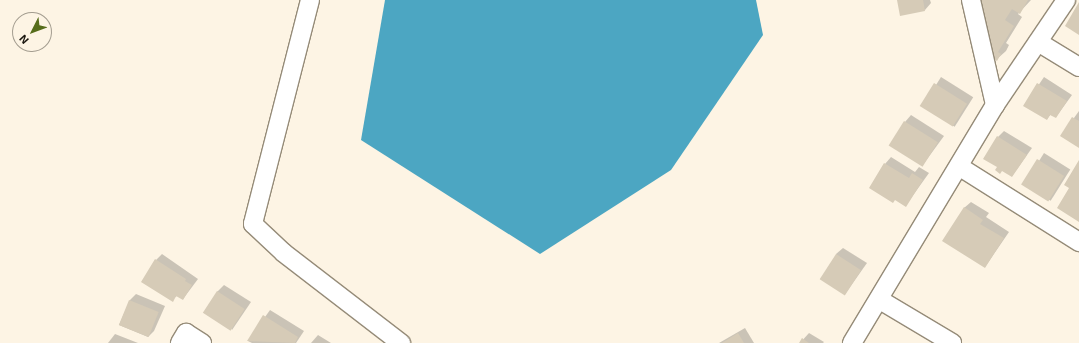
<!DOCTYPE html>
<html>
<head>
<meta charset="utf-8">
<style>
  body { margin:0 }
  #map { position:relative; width:1079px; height:343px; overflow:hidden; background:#fdf4e4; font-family:"Exo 2",sans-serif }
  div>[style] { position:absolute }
  .water>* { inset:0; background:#4ca6c2 }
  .shadow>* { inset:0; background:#0003; transform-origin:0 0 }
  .building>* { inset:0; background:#d6cbb7; transform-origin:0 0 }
  .roads { filter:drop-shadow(1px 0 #958b78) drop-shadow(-1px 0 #958b78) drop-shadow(0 1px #958b78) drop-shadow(0 -1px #958b78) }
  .street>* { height:18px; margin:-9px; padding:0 9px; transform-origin:9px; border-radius:9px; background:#fff }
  span { translate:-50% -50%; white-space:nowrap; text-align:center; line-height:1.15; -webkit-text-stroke:3px #fdf4e4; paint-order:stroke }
  .north { position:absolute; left:12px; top:12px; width:40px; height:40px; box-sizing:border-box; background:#fdf4e4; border:1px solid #a39c8f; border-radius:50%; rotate:228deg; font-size:11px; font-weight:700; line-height:16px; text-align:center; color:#1b1710 }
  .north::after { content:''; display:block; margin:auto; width:14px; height:18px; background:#566c1a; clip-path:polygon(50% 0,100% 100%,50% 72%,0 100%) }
</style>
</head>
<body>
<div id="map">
  <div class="water">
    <div style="clip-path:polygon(385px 0,756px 0,763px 35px,671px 170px,540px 254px,361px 140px)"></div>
  </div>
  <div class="shadow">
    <div style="clip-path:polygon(898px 0,930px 0,931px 3px,925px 10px)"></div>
    <div style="clip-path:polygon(979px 0,1031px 0,1018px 14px,1022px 17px,1006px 43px,1009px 45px,1006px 51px,997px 59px,985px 9px)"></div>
    <div style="left:941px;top:77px;width:38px;height:35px;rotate:32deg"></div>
    <div style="clip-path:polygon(1044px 77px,1072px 95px,1056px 117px,1051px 114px,1047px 119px,1025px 105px)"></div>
    <div style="clip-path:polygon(1079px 111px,1079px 147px,1061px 136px)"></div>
    <div style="clip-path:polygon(911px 115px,944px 136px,922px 166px,905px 122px)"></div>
    <div style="clip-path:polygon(1004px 131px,1032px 148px,1012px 176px,998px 167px,998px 137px)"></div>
    <div style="left:1044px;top:153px;width:31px;height:37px;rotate:32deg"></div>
    <div style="clip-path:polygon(891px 157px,915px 172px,919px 167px,929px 173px,906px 205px,885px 164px)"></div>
    <div style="clip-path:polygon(971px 202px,989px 213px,986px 217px,1009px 232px,985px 267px,964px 208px)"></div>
    <div style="clip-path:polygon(843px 248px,867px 263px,845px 294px,836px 254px)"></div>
    <div style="clip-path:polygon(162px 254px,198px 279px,183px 299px,178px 295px,172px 300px,156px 260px)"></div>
    <div style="clip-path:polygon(224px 285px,251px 302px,232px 330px,217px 292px)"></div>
    <div style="clip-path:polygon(136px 294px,165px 306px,154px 331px,148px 337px,119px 325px,130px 300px)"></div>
    <div style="clip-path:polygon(270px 310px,304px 331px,296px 343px,252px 343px,248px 341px)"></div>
    <div style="clip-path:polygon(745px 328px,754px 343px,719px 343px)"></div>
    <div style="clip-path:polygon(809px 333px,824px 342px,823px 343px,800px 343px)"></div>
    <div style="clip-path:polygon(115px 334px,138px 343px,108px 343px)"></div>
    <div style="clip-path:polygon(318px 335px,331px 343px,311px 343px)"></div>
  </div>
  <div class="building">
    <div style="clip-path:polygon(897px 0,923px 0,925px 11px,900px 16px)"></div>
    <div style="clip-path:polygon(978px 0,1028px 0,1020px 14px,1012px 9px,1005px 20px,1014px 26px,998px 52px,1001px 54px,997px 61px,984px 53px,981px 24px,985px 18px,981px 15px,984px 10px,975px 4px)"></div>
    <div style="clip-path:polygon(1079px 2px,1079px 35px,1065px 26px)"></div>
    <div style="left:934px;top:83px;width:39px;height:27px;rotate:32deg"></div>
    <div style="clip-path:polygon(1037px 83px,1067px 101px,1056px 118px,1050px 115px,1047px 120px,1023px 106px)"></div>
    <div style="clip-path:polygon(1072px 117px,1079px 121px,1079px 148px,1060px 136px)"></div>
    <div style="left:904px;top:121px;width:40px;height:29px;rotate:32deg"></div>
    <div style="clip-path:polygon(997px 136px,1027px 155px,1012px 177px,1002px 171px,1000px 174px,995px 170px,997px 167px,983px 159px)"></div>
    <div style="left:1037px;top:159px;width:32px;height:30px;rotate:32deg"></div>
    <div style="clip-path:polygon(1079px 160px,1079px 222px,1057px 208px,1069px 188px,1064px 185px)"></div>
    <div style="clip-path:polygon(884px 163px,909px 178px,912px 173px,923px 180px,906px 207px,895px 200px,893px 203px,869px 188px)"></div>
    <div style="clip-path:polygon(964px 207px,983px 220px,980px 224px,1004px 238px,985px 268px,942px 241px)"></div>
    <div style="left:836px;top:254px;width:30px;height:30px;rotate:33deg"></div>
    <div style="clip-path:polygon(155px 259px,186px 279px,185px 281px,192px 285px,183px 300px,176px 296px,173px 302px,141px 282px)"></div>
    <div style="left:217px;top:291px;width:33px;height:26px;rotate:33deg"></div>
    <div style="left:129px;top:300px;width:32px;height:27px;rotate:22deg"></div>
    <div style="clip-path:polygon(263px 315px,298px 337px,295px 343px,247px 341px)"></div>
    <div style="clip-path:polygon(738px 333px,744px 343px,722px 343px)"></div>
    <div style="clip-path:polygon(802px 338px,809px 343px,799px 343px)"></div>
  </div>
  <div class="roads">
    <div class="street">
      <div style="left:310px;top:0;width:231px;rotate:104.3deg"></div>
      <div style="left:253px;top:224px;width:42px;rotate:43.1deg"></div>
      <div style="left:284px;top:253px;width:148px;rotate:37.6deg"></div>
      <div style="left:971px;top:0;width:108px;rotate:77.1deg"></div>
      <div style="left:1038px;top:42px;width:48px;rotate:31.4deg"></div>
      <div style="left:960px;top:167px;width:141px;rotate:32.2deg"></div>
      <div style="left:880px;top:300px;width:84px;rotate:30.8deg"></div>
      <div style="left:180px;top:343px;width:12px;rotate:-59deg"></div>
      <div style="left:186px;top:333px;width:19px;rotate:32deg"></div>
      <div style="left:852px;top:343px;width:278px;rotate:-59deg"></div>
      <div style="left:995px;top:105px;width:127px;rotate:-55.9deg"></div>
    </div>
  </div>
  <div class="north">N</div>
</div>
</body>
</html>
